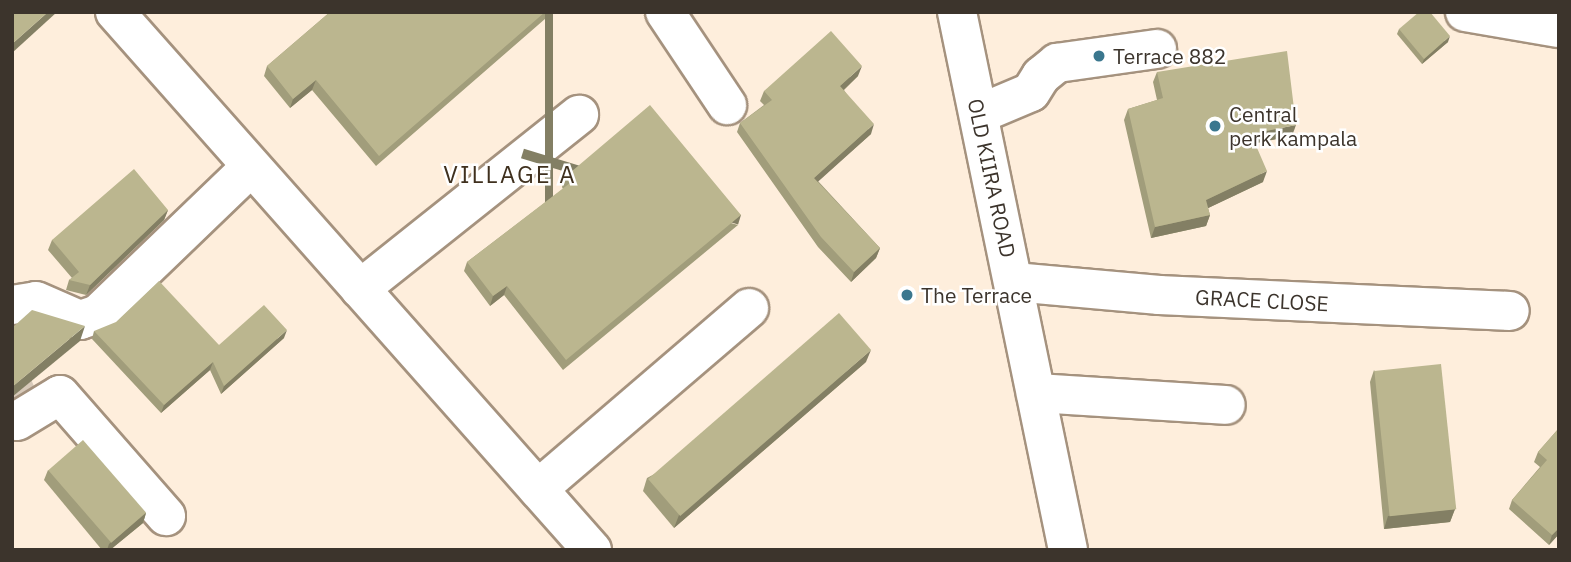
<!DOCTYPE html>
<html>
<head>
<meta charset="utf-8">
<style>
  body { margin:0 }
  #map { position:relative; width:1571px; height:562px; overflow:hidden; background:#feeedc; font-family:"IBM Plex Sans",sans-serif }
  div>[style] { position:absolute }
  .minor-tunnel>* { height:38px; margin-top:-19px; transform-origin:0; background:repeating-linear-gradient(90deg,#d7c9b9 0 38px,transparent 0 57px) }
  .roads { filter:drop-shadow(2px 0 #a5927e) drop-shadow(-2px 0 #a5927e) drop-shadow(0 2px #a5927e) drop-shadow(0 -2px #a5927e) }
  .minor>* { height:38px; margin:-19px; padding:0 19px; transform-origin:19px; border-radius:19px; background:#fff }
  .wall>* { inset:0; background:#a19d7b }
  .shaded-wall>* { inset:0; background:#837f64; transform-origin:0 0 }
  .building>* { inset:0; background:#bbb68f; transform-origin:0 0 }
  .dots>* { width:19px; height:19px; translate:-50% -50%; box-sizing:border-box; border:4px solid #fff; border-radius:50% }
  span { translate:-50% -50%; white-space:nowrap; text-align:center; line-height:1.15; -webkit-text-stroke:5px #fff; paint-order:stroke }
  .poi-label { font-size:21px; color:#3c342c }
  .left { translate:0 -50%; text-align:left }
  .street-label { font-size:21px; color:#3c342c }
  .quarter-label { font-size:24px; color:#3f301e; letter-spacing:2px }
  .frame { position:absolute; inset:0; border:14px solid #3c342c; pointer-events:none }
</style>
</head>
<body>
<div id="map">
  <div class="minor-tunnel">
    <div style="left:12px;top:383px;width:15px;rotate:67deg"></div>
  </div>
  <div class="roads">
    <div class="minor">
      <div style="left:115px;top:12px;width:719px;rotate:48.44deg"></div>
      <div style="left:665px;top:12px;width:112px;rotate:56.3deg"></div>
      <div style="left:957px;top:12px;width:549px;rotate:78.34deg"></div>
      <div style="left:1465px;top:12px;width:95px;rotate:9.7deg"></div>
      <div style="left:979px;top:114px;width:56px;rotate:-22.9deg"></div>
      <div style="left:1031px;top:92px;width:19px;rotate:-58deg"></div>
      <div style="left:1041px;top:76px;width:21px;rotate:-39deg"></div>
      <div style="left:1057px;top:63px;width:101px;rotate:-8deg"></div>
      <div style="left:1014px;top:282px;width:146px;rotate:5.1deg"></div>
      <div style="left:1159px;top:295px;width:351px;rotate:2.6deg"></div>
      <div style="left:360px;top:289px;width:280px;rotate:-38.5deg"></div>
      <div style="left:12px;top:305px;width:24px;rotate:-9deg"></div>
      <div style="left:36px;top:301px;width:48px;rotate:23.4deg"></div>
      <div style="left:80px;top:320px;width:19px;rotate:-18deg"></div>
      <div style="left:98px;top:314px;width:212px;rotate:-43.9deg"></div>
      <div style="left:1036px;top:393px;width:190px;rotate:3.6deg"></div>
      <div style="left:17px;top:421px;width:50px;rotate:-31.2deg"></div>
      <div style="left:60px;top:395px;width:161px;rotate:48.8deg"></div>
      <div style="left:538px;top:489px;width:278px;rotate:-40.6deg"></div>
    </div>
  </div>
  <div class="wall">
    <div style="clip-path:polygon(330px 12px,553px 12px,376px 166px,312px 90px,290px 108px,264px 76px,267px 66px)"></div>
    <div style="clip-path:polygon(1399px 29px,1448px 42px,1422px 64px,1397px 34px)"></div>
    <div style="clip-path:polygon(1157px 72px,1292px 136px,1255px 143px,1263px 182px,1208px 208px,1210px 215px,1206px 226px,1151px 238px,1124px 120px,1128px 109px,1157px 100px,1153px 82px)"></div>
    <div style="clip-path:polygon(858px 76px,844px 90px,871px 134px,818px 181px,880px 248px,876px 258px,851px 282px,818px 247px,737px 132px,740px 123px,764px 105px,760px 101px,764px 91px)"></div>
    <div style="clip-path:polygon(565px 177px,738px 225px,563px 370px,504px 295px,490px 306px,464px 271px,467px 262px,563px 189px,562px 187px)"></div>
    <div style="clip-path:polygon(168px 210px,164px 220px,86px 295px,66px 290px,69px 280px,72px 278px,48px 250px,52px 240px)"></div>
    <div style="clip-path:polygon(94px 331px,219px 345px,284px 338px,221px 394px,210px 370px,161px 413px,92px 339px)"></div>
    <div style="clip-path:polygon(866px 362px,674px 528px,643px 491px,647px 478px)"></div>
    <div style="clip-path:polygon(1374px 370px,1455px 509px,1450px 522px,1384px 529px,1370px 382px)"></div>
    <div style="clip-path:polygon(1559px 428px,1559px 534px,1549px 545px,1509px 509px,1512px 500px,1540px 467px,1534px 462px,1538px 452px)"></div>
    <div style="clip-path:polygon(48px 470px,146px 513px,143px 523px,110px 550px,102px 550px,44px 480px)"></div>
  </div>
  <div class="shaded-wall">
    <div style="clip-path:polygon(48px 12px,57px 12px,12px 53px,12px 44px)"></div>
    <div style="left:545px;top:12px;width:8px;height:220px"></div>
    <div style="clip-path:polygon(1450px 36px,1448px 42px,1422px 64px,1424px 59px)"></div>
    <div style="clip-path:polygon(862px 66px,858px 76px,837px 96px,840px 86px)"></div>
    <div style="clip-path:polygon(316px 80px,312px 90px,290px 108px,293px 99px)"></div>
    <div style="clip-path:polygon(874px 124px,871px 134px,811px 188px,814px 178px)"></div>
    <div style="clip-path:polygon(1296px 125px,1292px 136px,1247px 145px,1251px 134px)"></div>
    <div style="clip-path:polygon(1267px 171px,1263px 182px,1202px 211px,1206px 200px)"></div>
    <div style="clip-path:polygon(168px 210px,164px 220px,86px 295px,90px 285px)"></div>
    <div style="left:741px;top:215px;width:10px;height:227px;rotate:107deg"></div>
    <div style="clip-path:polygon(1210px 215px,1206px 226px,1151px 238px,1155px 227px)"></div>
    <div style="clip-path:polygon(880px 248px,876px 258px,851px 282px,854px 272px)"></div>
    <div style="clip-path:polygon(507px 286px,504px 295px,490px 306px,493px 296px)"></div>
    <div style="clip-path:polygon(85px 326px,80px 341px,12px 397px,12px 387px)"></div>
    <div style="clip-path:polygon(287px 330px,284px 338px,221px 394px,224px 386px)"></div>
    <div style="clip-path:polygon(871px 350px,866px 362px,674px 528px,679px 515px)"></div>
    <div style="clip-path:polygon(213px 362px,210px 370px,161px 413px,164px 405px)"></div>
    <div style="clip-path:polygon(1455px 509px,1450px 522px,1384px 529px,1388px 516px)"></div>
    <div style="clip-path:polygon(146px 513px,143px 523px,110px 550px,107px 550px,109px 544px)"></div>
    <div style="clip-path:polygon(1559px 528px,1559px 534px,1549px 545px,1552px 535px)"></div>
  </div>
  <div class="building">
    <div style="clip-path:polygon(12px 12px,48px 12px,12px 44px)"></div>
    <div style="clip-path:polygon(330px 12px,545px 12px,379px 156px,316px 80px,293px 99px,267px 66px)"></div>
    <div style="clip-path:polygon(1419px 12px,1430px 12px,1450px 36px,1424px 59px,1399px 29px)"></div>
    <div style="clip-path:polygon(831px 31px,862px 66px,840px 86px,874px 124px,814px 178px,880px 248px,854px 272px,821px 237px,740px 123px,772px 100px,764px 91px)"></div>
    <div style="clip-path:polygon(1287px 51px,1296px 125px,1251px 134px,1267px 171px,1206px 200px,1210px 215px,1155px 227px,1128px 109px,1163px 98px,1157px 72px)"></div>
    <div style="clip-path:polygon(650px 105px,741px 215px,566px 360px,507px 286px,493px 296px,467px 262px,570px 183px,565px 177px)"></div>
    <div style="clip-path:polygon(134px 169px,168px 210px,90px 285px,69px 280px,79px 272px,52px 240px)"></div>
    <div style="clip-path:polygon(159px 281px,219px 345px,264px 305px,287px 330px,224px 386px,213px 362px,164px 405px,94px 331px,116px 322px)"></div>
    <div style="clip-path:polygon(32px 310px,85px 326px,12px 387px,12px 328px)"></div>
    <div style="left:839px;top:313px;width:49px;height:253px;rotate:49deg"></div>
    <div style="left:1441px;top:364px;width:146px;height:67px;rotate:84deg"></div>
    <div style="clip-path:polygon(1559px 428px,1559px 528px,1552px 535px,1512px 500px,1547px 460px,1538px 452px)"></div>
    <div style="left:83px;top:440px;width:96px;height:46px;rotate:49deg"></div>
  </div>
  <div class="dots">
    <div style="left:1099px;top:56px;background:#3b778e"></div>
    <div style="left:1215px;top:126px;background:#3b778e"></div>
    <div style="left:907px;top:295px;background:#3b778e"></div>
  </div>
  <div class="poi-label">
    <span class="left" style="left:1113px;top:56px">Terrace 882</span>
    <span class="left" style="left:1229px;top:126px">Central<br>perk kampala</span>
    <span class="left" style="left:921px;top:295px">The Terrace</span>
  </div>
  <div class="street-label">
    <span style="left:992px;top:178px;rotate:78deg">OLD KIIRA ROAD</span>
    <span style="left:1262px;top:300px;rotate:3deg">GRACE CLOSE</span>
  </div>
  <div class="quarter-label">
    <span style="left:510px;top:175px">VILLAGE A</span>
  </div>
  <div class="frame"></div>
</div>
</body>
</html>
